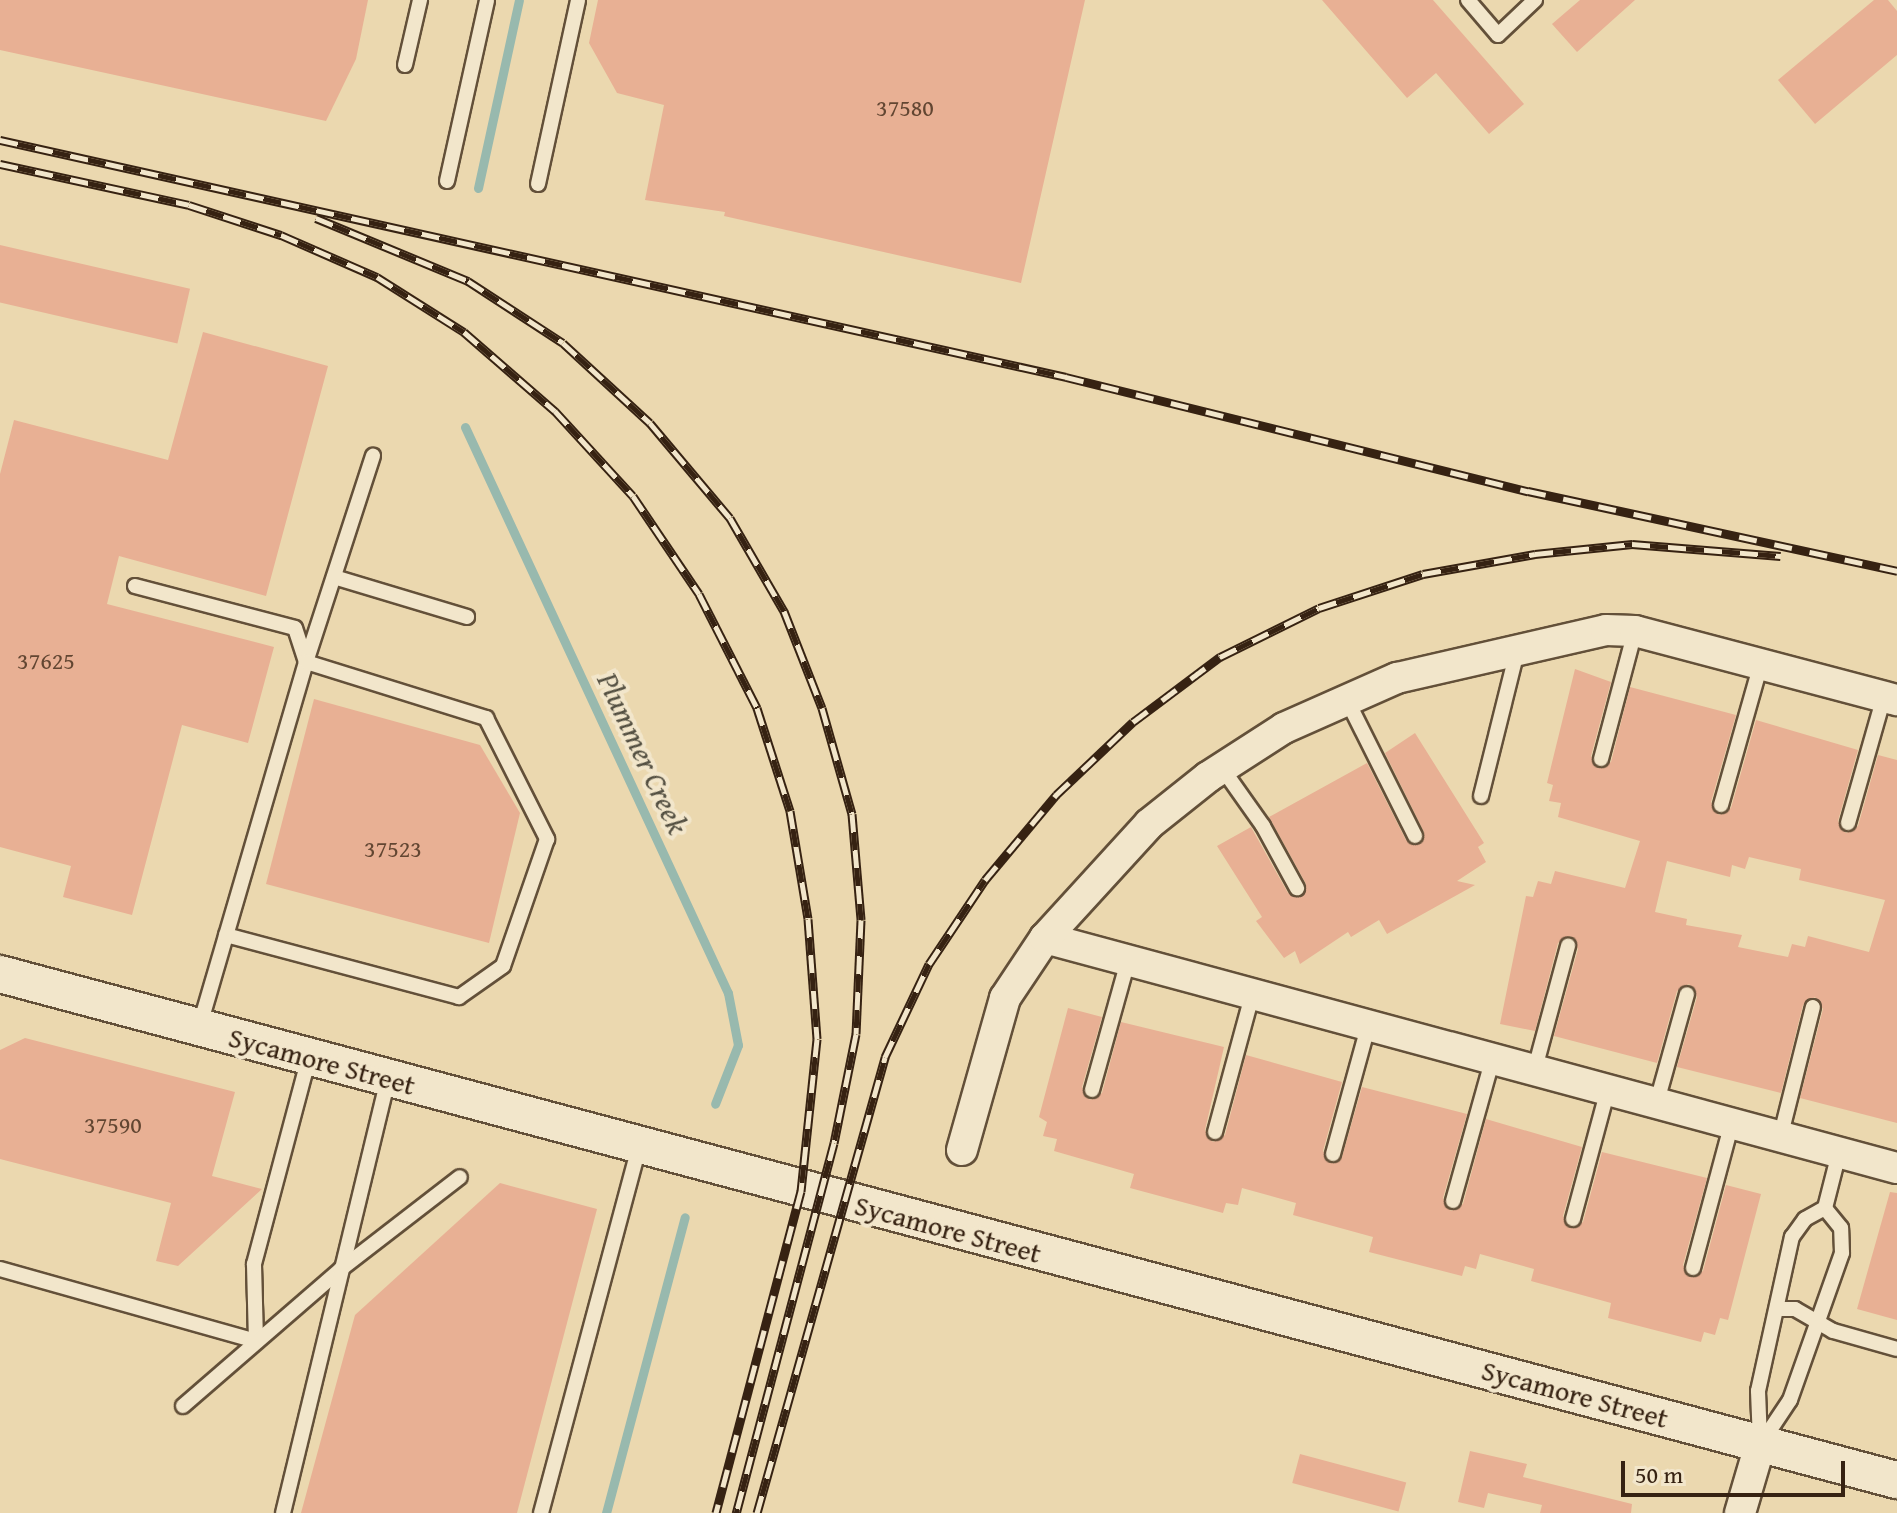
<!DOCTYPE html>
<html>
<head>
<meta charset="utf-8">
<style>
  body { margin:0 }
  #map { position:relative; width:1897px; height:1513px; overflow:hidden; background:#ebd8af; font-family:"Gentium Book Plus",serif }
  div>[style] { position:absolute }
  .stream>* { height:9px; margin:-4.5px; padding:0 4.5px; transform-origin:4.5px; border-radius:4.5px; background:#98b9ae }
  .building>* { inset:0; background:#e8b094; transform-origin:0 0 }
  .roads { filter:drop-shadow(2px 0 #635039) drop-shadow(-2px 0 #635039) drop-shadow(0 2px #635039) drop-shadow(0 -2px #635039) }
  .service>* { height:14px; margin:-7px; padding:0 7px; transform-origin:7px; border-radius:7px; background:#f2e6cb }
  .minor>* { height:30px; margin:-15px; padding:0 15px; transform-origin:15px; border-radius:15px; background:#f2e6cb }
  .tertiary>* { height:36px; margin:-18px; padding:0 18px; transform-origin:18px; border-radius:18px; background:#f2e6cb }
  .rail>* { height:9px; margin-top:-4.5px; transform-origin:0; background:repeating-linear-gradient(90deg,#f2e6cb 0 18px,#362212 0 36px); box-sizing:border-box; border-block:2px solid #362212 }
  span { translate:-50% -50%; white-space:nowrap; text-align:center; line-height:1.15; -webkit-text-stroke:8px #f2e6cb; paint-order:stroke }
  .number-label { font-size:24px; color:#624632 }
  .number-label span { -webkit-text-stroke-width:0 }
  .street-label { font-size:28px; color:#362212 }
  .water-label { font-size:30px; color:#534f41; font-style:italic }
  .scale { position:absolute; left:1621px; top:1461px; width:224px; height:36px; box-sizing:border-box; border:4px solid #362212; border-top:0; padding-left:10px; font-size:24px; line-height:28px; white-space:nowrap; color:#362212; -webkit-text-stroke:6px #f2e6cb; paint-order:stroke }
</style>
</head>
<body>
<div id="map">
  <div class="stream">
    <div style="left:478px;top:188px;width:192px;rotate:-77.7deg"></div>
    <div style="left:465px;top:427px;width:624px;rotate:65.08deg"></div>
    <div style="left:728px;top:993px;width:53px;rotate:79.1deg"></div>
    <div style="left:738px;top:1045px;width:63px;rotate:111.3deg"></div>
    <div style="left:606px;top:1513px;width:306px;rotate:-75.1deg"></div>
  </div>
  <div class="building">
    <div style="clip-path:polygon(0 0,368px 0,356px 59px,326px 121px,0 50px)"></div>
    <div style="clip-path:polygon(598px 0,1085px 0,1021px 283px,724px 216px,725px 212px,645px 200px,664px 105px,617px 93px,589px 43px)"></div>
    <div style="clip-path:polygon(1322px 0,1433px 0,1524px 104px,1489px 134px,1436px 73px,1407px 98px)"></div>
    <div style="clip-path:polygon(1580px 0,1635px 0,1577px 52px,1552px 24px)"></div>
    <div style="clip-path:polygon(1874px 0,1888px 0,1897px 11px,1897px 55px,1815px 124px,1778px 80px)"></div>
    <div style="left:0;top:245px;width:195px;height:56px;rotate:13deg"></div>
    <div style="clip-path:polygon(203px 332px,328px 366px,266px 596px,119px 556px,107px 604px,274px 647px,248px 743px,182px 725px,132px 915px,63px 897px,71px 866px,0 847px,0 474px,14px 420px,168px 460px)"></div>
    <div style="clip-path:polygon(evenodd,1575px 669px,1611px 682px,1591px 756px,1598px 768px,1611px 762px,1630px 687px,1736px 715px,1711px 802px,1719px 815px,1731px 808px,1756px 720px,1858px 750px,1838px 821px,1846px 833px,1858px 826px,1878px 755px,1897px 760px,1897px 1123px,1800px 1098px,1823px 1009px,1815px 997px,1803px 1005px,1781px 1093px,1677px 1067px,1697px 997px,1689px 984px,1677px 991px,1657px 1063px,1554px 1036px,1578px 949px,1570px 936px,1558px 943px,1535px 1031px,1500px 1024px,1526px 896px,1533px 897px,1538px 881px,1551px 884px,1555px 871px,1625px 888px,1640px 841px,1558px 817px,1561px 803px,1549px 801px,1553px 785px,1547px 783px,1575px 669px,1749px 857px,1801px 869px,1799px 880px,1885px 900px,1869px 952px,1808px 936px,1805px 947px,1792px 944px,1788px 957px,1738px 947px,1742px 935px,1686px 925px,1687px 919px,1655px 912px,1667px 861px,1730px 877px,1732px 865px,1745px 869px,1749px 857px)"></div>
    <div style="clip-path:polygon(314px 699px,480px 745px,520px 813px,489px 943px,266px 884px)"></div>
    <div style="clip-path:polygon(1415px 733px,1484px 843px,1478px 847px,1486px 862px,1457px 881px,1475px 885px,1387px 934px,1379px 920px,1351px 937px,1348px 932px,1300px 964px,1295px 951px,1284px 958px,1256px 921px,1262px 917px,1217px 846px,1251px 827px,1288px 893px,1301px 897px,1306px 884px,1269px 817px,1367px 763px,1406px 840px,1420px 844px,1424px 832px,1385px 753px)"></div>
    <div style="clip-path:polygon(1068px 1008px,1102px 1017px,1082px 1087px,1090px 1100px,1102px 1093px,1121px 1022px,1224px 1047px,1205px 1130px,1213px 1142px,1225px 1135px,1246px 1055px,1342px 1082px,1323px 1151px,1330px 1163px,1342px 1157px,1362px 1087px,1467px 1114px,1443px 1198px,1451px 1211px,1463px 1204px,1486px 1119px,1582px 1147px,1563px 1216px,1570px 1228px,1583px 1222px,1602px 1152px,1707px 1178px,1683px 1265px,1690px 1277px,1703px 1271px,1726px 1185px,1761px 1194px,1728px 1320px,1720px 1318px,1715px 1335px,1704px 1332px,1701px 1342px,1608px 1318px,1611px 1303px,1531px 1281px,1534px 1269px,1480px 1254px,1476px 1269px,1465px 1266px,1462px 1276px,1369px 1252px,1373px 1237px,1293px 1215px,1296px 1203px,1242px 1188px,1238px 1205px,1226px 1203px,1223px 1213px,1130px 1188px,1134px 1174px,1054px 1151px,1057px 1139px,1043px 1136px,1047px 1122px,1039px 1117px)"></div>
    <div style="clip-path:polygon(25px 1038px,235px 1092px,212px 1176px,262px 1189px,178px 1266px,156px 1261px,171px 1203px,0 1159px,0 1050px)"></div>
    <div style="clip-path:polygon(500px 1183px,597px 1209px,517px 1513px,301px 1513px,355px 1315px)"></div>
    <div style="clip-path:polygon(1890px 1192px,1897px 1193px,1897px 1320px,1857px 1309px)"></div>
    <div style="clip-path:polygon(1470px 1451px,1527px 1464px,1523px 1477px,1632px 1504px,1631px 1513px,1540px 1513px,1542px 1505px,1488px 1493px,1484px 1508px,1458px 1502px)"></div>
    <div style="left:1300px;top:1454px;width:110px;height:30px;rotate:15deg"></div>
  </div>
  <div class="roads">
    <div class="service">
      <div style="left:1468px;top:0;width:46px;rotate:49.4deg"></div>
      <div style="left:1498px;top:35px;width:51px;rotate:-43.4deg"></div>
      <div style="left:405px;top:65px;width:67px;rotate:-77deg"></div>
      <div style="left:447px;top:181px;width:185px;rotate:-77.5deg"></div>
      <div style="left:538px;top:184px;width:188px;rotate:-77.7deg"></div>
      <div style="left:334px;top:577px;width:139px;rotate:16.7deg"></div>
      <div style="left:135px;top:586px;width:165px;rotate:14.7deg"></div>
      <div style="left:295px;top:628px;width:36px;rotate:72deg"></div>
      <div style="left:306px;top:662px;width:217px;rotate:-72deg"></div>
      <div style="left:1347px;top:700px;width:152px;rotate:63.4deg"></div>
      <div style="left:1601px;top:759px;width:132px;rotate:-75.1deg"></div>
      <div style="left:1222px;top:768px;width:71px;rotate:54.7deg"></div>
      <div style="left:1263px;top:826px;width:71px;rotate:61.3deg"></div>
      <div style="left:1481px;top:796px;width:153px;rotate:-76deg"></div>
      <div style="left:1721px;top:805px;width:147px;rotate:-74.2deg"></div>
      <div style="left:1848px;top:823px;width:131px;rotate:-74.1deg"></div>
      <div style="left:199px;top:1028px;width:381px;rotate:-73.7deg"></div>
      <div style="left:306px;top:662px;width:189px;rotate:17.3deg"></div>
      <div style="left:486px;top:718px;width:136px;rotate:63.2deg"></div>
      <div style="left:547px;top:839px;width:134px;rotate:109.1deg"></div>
      <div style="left:503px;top:966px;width:54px;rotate:144.8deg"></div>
      <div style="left:459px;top:997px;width:241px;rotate:-165.1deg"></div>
      <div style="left:1534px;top:1072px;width:131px;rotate:-74.9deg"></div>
      <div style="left:1092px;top:1090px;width:134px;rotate:-74.4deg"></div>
      <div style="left:1656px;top:1105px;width:115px;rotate:-74.4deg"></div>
      <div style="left:1215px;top:1132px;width:141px;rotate:-74.8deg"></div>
      <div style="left:1780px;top:1138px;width:135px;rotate:-75.9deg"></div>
      <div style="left:1333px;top:1154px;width:132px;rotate:-74.6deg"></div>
      <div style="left:1453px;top:1201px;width:145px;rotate:-74.4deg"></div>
      <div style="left:1573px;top:1219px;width:131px;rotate:-74.9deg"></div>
      <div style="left:1693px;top:1268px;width:147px;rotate:-75deg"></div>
      <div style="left:0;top:1269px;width:266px;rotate:15.7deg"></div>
      <div style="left:256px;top:1341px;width:77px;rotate:-91.5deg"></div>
      <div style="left:254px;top:1264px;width:214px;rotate:-75.1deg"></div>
      <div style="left:1778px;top:1309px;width:17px"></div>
      <div style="left:1795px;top:1309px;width:44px;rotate:30.1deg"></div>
      <div style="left:1833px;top:1331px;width:66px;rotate:15.7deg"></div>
      <div style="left:183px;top:1406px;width:209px;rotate:-40.9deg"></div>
      <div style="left:341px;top:1269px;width:150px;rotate:-37.7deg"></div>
      <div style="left:1760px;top:1441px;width:50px;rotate:-92.3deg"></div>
      <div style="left:1758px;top:1391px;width:158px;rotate:-77.6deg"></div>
      <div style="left:1792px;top:1237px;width:22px;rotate:-54deg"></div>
      <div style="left:1805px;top:1219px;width:23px;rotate:-29deg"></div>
      <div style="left:1825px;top:1208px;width:57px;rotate:-75.7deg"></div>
      <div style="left:1762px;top:1442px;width:50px;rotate:-56.3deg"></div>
      <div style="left:1790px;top:1400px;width:156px;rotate:-70.5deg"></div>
      <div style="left:1842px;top:1253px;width:25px;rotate:-92deg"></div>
      <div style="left:1841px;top:1228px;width:26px;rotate:-129deg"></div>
      <div style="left:283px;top:1513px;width:447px;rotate:-76.4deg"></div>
      <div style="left:541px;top:1513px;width:379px;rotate:-75deg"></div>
    </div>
    <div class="minor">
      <div style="left:1045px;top:938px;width:882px;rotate:15.11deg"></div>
      <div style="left:962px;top:1150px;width:158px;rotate:-74.2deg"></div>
      <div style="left:1005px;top:998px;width:72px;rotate:-56.3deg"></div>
      <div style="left:1045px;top:938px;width:154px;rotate:-47.6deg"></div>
      <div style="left:1149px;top:824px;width:75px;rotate:-38.5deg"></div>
      <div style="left:1208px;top:777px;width:90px;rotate:-32.8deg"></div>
      <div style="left:1284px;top:728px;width:124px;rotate:-23.9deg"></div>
      <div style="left:1397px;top:678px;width:214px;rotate:-12.9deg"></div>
      <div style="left:1606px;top:630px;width:29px;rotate:2deg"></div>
      <div style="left:1635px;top:631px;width:271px;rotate:14.8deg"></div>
      <div style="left:1740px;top:1513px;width:71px;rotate:-73.6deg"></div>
    </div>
    <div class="tertiary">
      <div style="left:0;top:974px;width:1963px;rotate:14.94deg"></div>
    </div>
  </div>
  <div class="rail">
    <div style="left:0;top:140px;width:1092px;rotate:12.53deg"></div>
    <div style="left:1066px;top:377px;width:476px;rotate:13.9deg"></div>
    <div style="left:1528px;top:491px;width:378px;rotate:12.2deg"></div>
    <div style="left:0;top:164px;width:193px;rotate:12.2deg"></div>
    <div style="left:189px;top:205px;width:97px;rotate:18.1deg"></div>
    <div style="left:281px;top:235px;width:105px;rotate:23.6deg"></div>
    <div style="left:377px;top:277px;width:103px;rotate:32.3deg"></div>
    <div style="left:464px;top:332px;width:121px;rotate:41deg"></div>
    <div style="left:555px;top:411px;width:115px;rotate:47.5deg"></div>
    <div style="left:633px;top:496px;width:118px;rotate:56deg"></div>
    <div style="left:699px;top:594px;width:128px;rotate:63deg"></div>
    <div style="left:757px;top:708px;width:108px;rotate:72.2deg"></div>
    <div style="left:790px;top:811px;width:109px;rotate:80.5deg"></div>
    <div style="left:808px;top:919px;width:120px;rotate:85.7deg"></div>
    <div style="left:817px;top:1039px;width:153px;rotate:96deg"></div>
    <div style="left:801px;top:1191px;width:333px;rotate:104.8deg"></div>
    <div style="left:316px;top:218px;width:165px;rotate:22.5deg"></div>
    <div style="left:468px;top:281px;width:113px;rotate:33.1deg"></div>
    <div style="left:563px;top:343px;width:118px;rotate:42.6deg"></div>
    <div style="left:650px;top:423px;width:124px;rotate:49.9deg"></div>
    <div style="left:730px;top:518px;width:108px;rotate:59.9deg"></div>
    <div style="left:784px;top:611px;width:104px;rotate:68.6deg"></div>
    <div style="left:822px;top:708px;width:110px;rotate:74.2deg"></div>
    <div style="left:852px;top:814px;width:106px;rotate:85.1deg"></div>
    <div style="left:861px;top:920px;width:114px;rotate:92.5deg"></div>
    <div style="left:856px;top:1034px;width:111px;rotate:101.4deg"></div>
    <div style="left:834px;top:1143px;width:383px;rotate:104.8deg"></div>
    <div style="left:757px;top:1513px;width:474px;rotate:-74.3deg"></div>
    <div style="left:885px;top:1057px;width:103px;rotate:-64.7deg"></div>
    <div style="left:929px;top:964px;width:101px;rotate:-56.3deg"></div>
    <div style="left:985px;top:880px;width:111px;rotate:-50.1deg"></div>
    <div style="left:1056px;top:795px;width:106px;rotate:-43.5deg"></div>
    <div style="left:1133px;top:722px;width:109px;rotate:-36.8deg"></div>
    <div style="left:1220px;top:657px;width:110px;rotate:-26.3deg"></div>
    <div style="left:1319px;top:608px;width:109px;rotate:-18.1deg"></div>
    <div style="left:1423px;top:574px;width:114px;rotate:-10.1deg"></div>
    <div style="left:1535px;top:554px;width:98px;rotate:-5.9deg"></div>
    <div style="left:1632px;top:544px;width:149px;rotate:4.6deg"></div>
  </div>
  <div class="number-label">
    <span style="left:905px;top:108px">37580</span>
    <span style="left:46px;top:661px">37625</span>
    <span style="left:393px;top:849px">37523</span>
    <span style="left:113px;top:1125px">37590</span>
  </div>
  <div class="street-label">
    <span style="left:322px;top:1061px;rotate:15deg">Sycamore Street</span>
    <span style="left:948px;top:1229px;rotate:15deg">Sycamore Street</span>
    <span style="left:1575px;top:1394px;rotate:15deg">Sycamore Street</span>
  </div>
  <div class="water-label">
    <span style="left:643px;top:753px;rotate:65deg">Plummer Creek</span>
  </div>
  <div class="scale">50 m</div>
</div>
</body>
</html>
